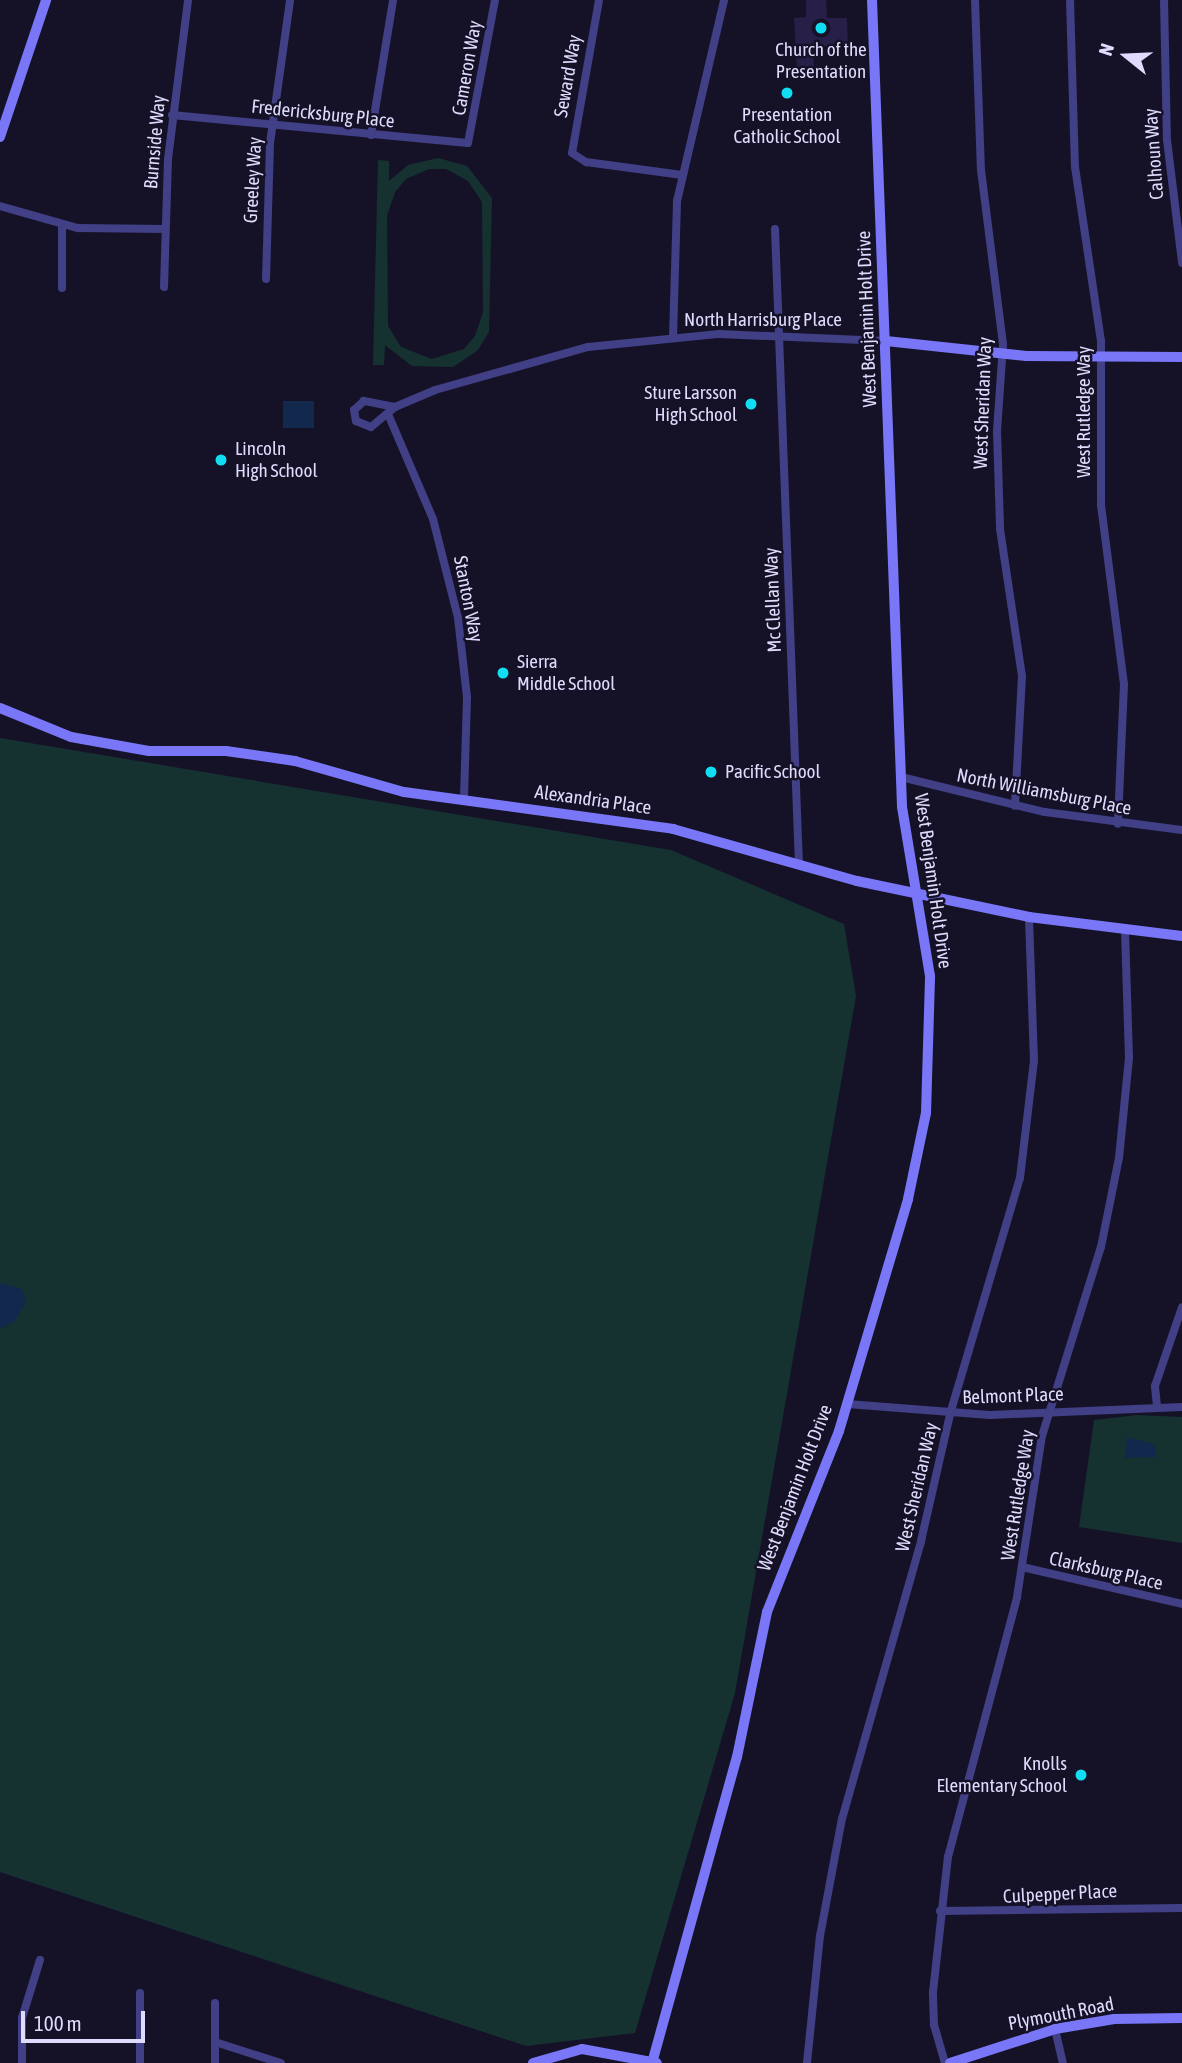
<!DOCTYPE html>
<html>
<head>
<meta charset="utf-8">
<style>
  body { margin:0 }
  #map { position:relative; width:1182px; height:2063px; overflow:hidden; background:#151228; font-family:"Asap Condensed",sans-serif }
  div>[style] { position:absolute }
  .green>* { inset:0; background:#153231 }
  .water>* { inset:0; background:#12284c; transform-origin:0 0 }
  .building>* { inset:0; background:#271f48 }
  .street>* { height:8px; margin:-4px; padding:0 4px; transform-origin:4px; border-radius:4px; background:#413f85 }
  .secondary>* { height:10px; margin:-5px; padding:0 5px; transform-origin:5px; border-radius:5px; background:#7977f8 }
  .dots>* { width:19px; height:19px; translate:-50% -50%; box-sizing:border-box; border:4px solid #151228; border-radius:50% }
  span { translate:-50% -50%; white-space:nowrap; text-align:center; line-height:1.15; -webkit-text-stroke:5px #151228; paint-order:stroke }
  .poi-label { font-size:19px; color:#dfdbfd }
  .right { translate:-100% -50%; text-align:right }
  .left { translate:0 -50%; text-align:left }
  .street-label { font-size:19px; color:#dfdbfd }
  .north { position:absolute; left:1091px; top:21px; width:70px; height:70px; -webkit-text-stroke:5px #151228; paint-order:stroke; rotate:288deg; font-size:19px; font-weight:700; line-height:28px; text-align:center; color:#dfdbfd }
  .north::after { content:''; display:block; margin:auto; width:24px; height:32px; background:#dfdbfd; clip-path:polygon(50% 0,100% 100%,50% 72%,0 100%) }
  .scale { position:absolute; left:21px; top:2011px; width:124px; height:32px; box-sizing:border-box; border:4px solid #dfdbfd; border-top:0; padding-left:9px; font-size:21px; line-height:24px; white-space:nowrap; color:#dfdbfd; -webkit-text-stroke:5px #151228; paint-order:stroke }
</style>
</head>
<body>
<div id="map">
  <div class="green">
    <div style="clip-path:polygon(evenodd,438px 158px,467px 166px,492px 198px,489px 332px,478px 350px,453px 367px,412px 366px,385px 345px,384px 365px,373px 365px,378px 160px,389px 161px,389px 181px,408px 165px,438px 158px,446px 169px,468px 181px,482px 202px,483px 312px,475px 336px,464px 349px,432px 359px,401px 347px,388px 326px,387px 216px,395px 192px,406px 179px,429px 169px,446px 169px)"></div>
    <div style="clip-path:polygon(0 738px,671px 850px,844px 924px,856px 996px,735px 1693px,635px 2033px,526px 2046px,0 1872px)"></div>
    <div style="clip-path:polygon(1137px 1415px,1182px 1417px,1182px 1543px,1079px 1527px,1094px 1420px)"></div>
  </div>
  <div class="water">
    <div style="left:283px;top:401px;width:31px;height:27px"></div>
    <div style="clip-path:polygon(0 1283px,22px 1289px,26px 1303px,14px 1322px,0 1329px)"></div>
    <div style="clip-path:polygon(1127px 1437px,1154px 1444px,1156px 1457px,1125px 1458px)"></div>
  </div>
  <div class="building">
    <div style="clip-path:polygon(806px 0,826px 0,827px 18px,847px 18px,848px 46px,813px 46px,814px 69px,797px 70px,794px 18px,806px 17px)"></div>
  </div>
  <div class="street">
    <div style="left:599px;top:0;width:155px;rotate:100deg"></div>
    <div style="left:572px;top:153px;width:17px;rotate:33deg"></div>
    <div style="left:586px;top:162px;width:97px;rotate:7.7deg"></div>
    <div style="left:975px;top:0;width:170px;rotate:88deg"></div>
    <div style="left:981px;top:170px;width:176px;rotate:82.8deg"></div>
    <div style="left:1003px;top:345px;width:86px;rotate:94deg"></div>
    <div style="left:997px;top:431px;width:98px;rotate:88.2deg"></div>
    <div style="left:1000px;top:529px;width:149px;rotate:81.5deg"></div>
    <div style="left:1022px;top:676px;width:130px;rotate:93.1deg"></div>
    <div style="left:1070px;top:0;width:167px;rotate:88.3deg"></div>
    <div style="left:1075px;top:167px;width:176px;rotate:81.5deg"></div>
    <div style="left:1101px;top:341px;width:164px;rotate:90deg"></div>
    <div style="left:1101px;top:505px;width:180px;rotate:82.7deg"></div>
    <div style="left:1124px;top:684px;width:140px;rotate:92.5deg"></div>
    <div style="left:1164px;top:0;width:140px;rotate:88.8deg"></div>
    <div style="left:1167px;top:140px;width:124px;rotate:83deg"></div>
    <div style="left:172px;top:115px;width:297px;rotate:5.4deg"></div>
    <div style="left:468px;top:143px;width:146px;rotate:-79.3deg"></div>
    <div style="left:371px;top:135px;width:137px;rotate:-80.7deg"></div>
    <div style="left:0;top:206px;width:81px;rotate:15.8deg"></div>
    <div style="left:78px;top:228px;width:87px;rotate:0.7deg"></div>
    <div style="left:62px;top:225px;width:63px;rotate:90deg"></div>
    <div style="left:775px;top:229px;width:635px;rotate:87.84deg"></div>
    <div style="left:266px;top:279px;width:136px;rotate:-88.3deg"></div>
    <div style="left:270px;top:143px;width:144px;rotate:-82deg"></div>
    <div style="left:164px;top:287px;width:128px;rotate:-88.2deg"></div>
    <div style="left:168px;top:159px;width:160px;rotate:-82.8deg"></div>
    <div style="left:673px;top:337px;width:136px;rotate:-88.3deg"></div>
    <div style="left:677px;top:201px;width:206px;rotate:-76.8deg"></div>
    <div style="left:395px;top:407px;width:32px;rotate:-169deg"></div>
    <div style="left:364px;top:401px;width:13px;rotate:138deg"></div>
    <div style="left:354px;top:410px;width:11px;rotate:80deg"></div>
    <div style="left:356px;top:421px;width:16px;rotate:22deg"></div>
    <div style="left:371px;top:427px;width:31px;rotate:-40deg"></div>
    <div style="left:395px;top:407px;width:43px;rotate:-23deg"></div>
    <div style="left:435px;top:390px;width:159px;rotate:-15.7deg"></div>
    <div style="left:588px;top:347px;width:132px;rotate:-5.7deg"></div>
    <div style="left:719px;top:334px;width:167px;rotate:2.4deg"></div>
    <div style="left:388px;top:414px;width:114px;rotate:66.8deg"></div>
    <div style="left:433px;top:519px;width:102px;rotate:75.8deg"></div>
    <div style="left:458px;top:618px;width:80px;rotate:83.5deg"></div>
    <div style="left:467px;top:697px;width:103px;rotate:91.7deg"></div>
    <div style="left:901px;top:777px;width:148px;rotate:13.7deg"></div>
    <div style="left:1045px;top:812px;width:138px;rotate:7.5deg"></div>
    <div style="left:847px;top:1404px;width:143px;rotate:4.4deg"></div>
    <div style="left:990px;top:1415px;width:192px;rotate:-2.4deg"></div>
    <div style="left:1157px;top:1406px;width:20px;rotate:-96deg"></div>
    <div style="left:1155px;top:1386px;width:83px;rotate:-71.1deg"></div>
    <div style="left:1022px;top:1567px;width:164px;rotate:13deg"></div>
    <div style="left:940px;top:1911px;width:242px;rotate:-0.7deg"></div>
    <div style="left:140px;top:1993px;width:70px;rotate:90deg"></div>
    <div style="left:215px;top:2003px;width:39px;rotate:90deg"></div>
    <div style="left:1055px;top:2029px;width:35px;rotate:77deg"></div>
    <div style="left:22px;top:2063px;width:45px;rotate:-90deg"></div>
    <div style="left:22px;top:2018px;width:61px;rotate:-72.8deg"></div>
    <div style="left:215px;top:2063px;width:21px;rotate:-90deg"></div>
    <div style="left:215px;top:2042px;width:69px;rotate:17.7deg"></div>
    <div style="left:807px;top:2063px;width:128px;rotate:-84.2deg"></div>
    <div style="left:820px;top:1936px;width:119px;rotate:-79.4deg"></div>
    <div style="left:842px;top:1819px;width:289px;rotate:-74.1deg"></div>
    <div style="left:921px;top:1541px;width:130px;rotate:-77.1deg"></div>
    <div style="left:950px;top:1414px;width:246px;rotate:-73.5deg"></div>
    <div style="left:1020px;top:1178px;width:118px;rotate:-83.2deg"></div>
    <div style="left:1034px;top:1061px;width:144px;rotate:-92deg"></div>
    <div style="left:945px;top:2063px;width:40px;rotate:-106deg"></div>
    <div style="left:934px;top:2025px;width:33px;rotate:-92deg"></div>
    <div style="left:933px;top:1992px;width:136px;rotate:-83.7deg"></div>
    <div style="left:948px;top:1857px;width:269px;rotate:-75.1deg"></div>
    <div style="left:1017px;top:1597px;width:163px;rotate:-81.2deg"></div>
    <div style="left:1042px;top:1436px;width:198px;rotate:-72.7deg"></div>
    <div style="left:1101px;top:1247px;width:91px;rotate:-78.6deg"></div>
    <div style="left:1119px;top:1158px;width:100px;rotate:-84.3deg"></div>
    <div style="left:1129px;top:1058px;width:127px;rotate:-91.8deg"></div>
  </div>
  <div class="secondary">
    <div style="left:0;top:137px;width:145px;rotate:-71.4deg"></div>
    <div style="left:886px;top:341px;width:141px;rotate:6.1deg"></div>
    <div style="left:1026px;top:356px;width:156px;rotate:0.4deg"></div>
    <div style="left:0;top:708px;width:77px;rotate:22.2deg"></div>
    <div style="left:71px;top:737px;width:79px;rotate:10.2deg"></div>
    <div style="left:149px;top:751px;width:77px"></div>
    <div style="left:226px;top:751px;width:70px;rotate:8.2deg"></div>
    <div style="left:295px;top:761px;width:113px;rotate:15.9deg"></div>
    <div style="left:404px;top:792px;width:272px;rotate:7.8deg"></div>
    <div style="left:673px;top:829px;width:191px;rotate:15.8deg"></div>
    <div style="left:857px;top:881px;width:176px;rotate:11.8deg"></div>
    <div style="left:1029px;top:917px;width:154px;rotate:7.1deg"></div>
    <div style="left:533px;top:2063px;width:51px;rotate:-15.9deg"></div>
    <div style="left:582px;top:2049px;width:76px;rotate:10.6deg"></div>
    <div style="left:652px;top:2063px;width:318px;rotate:-74.5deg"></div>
    <div style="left:737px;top:1757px;width:148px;rotate:-78.3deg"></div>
    <div style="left:767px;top:1612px;width:195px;rotate:-68.3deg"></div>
    <div style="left:839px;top:1431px;width:242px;rotate:-73.4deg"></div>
    <div style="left:908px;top:1199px;width:88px;rotate:-78.2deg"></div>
    <div style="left:926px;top:1113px;width:137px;rotate:-88.3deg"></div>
    <div style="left:930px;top:976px;width:172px;rotate:-99.4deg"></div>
    <div style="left:902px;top:806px;width:807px;rotate:-92.13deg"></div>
    <div style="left:950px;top:2063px;width:110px;rotate:-17.9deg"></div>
    <div style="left:1055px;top:2029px;width:60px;rotate:-9.6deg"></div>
    <div style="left:1114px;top:2019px;width:68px;rotate:-0.8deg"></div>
  </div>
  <div class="dots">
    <div style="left:821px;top:28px;background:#11def3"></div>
    <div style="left:787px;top:93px;background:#11def3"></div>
    <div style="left:751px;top:404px;background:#11def3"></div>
    <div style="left:221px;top:460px;background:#11def3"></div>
    <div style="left:503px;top:673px;background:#11def3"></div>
    <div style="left:711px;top:772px;background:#11def3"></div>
    <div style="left:1081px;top:1775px;background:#11def3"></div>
  </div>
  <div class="poi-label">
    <span style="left:821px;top:61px">Church of the<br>Presentation</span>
    <span style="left:787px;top:126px">Presentation<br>Catholic School</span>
    <span class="right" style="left:737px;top:404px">Sture Larsson<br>High School</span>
    <span class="left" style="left:235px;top:460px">Lincoln<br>High School</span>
    <span class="left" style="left:517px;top:673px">Sierra<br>Middle School</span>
    <span class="left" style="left:725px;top:772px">Pacific School</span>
    <span class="right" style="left:1067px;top:1775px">Knolls<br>Elementary School</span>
  </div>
  <div class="street-label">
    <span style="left:467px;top:68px;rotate:-80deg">Cameron Way</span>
    <span style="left:568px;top:76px;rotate:-80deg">Seward Way</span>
    <span style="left:323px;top:114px;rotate:6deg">Fredericksburg Place</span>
    <span style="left:155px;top:142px;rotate:-85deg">Burnside Way</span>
    <span style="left:1154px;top:154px;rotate:-94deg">Calhoun Way</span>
    <span style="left:253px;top:180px;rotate:-87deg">Greeley Way</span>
    <span style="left:867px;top:319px;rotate:-92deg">West Benjamin Holt Drive</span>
    <span style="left:763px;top:320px">North Harrisburg Place</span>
    <span style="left:983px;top:403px;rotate:-88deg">West Sheridan Way</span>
    <span style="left:1084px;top:412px;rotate:-90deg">West Rutledge Way</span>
    <span style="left:468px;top:599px;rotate:79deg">Stanton Way</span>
    <span style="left:773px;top:600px;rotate:-92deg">Mc Clellan Way</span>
    <span style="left:1044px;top:792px;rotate:11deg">North Williamsburg Place</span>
    <span style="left:593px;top:800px;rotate:8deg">Alexandria Place</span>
    <span style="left:933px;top:881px;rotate:82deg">West Benjamin Holt Drive</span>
    <span style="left:1013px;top:1396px;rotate:-2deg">Belmont Place</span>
    <span style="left:917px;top:1487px;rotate:-77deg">West Sheridan Way</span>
    <span style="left:795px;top:1488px;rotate:-69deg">West Benjamin Holt Drive</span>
    <span style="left:1018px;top:1495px;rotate:-81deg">West Rutledge Way</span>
    <span style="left:1106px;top:1571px;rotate:13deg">Clarksburg Place</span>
    <span style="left:1060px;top:1894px;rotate:-3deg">Culpepper Place</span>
    <span style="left:1061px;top:2014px;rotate:-11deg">Plymouth Road</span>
  </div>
  <div class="north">N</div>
  <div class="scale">100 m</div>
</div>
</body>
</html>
